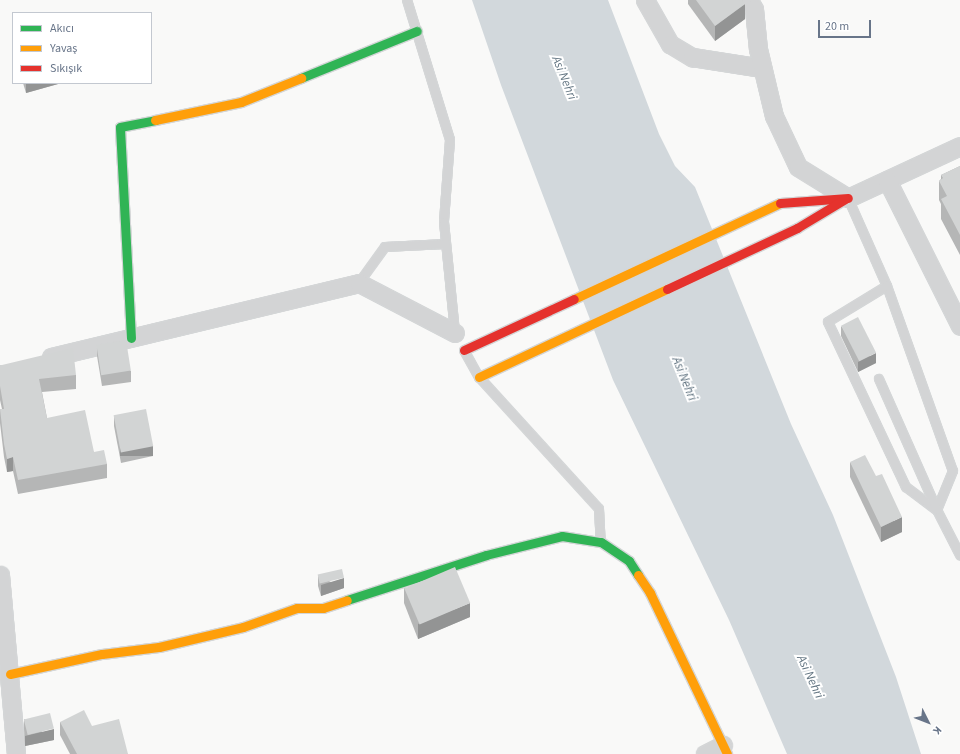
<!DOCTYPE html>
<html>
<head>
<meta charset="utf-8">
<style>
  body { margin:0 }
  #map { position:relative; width:960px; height:754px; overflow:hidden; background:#f9f9f8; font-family:"Source Sans 3",sans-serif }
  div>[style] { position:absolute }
  .water>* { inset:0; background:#d2d8dc }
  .roads { filter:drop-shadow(1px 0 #d4d6d7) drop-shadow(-1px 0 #d4d6d7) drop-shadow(0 1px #d4d6d7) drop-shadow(0 -1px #d4d6d7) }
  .lane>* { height:8px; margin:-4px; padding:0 4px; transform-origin:4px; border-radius:4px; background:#d3d4d5 }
  .street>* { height:17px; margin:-8.5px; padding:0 8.5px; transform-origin:8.5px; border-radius:8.5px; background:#d3d4d5 }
  .fast>* { height:9px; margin:-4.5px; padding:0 4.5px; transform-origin:4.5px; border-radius:4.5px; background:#30b455 }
  .slow>* { height:9px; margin:-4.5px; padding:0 4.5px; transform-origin:4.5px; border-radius:4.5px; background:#ff9f0a }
  .jam>* { height:9px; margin:-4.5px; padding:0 4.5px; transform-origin:4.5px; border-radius:4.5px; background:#e5322d }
  .wall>* { inset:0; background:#b5b6b6 }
  .shaded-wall>* { inset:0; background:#939494; transform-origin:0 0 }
  .building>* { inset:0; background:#d2d4d4; transform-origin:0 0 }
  span { translate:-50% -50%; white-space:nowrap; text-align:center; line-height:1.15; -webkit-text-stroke:4px #fff; paint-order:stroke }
  .water-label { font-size:13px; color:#647683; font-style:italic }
  .legend { position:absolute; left:12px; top:12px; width:140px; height:72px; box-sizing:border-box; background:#fff; border:1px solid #c3c8d0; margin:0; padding:5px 7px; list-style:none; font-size:12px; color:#687589 }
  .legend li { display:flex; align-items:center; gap:8px; height:20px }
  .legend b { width:20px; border:1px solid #c3c8d0 }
  .north { position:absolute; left:908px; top:702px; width:40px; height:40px; -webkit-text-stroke:3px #fff; paint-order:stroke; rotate:132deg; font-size:11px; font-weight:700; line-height:16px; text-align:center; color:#687589 }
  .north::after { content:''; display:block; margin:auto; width:14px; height:18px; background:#687589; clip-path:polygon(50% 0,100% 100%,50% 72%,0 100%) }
  .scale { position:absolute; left:818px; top:20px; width:53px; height:18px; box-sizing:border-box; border:2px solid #687589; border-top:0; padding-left:5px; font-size:12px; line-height:14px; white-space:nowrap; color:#687589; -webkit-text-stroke:3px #fff; paint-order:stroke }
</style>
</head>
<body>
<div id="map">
  <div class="water">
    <div style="clip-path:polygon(472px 0,608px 0,659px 134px,675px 166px,695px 187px,791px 424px,833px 515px,896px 677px,921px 754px,787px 754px,729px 620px,613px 380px,501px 85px)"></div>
  </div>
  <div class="roads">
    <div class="lane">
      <div style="left:407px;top:0;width:146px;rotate:72.9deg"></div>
      <div style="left:450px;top:140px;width:82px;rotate:94.2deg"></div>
      <div style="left:444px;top:222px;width:112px;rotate:84.3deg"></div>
      <div style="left:848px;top:198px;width:96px;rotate:66.1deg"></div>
      <div style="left:887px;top:286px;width:196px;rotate:70.4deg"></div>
      <div style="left:953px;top:471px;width:42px;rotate:112.3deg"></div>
      <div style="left:937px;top:510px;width:51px;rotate:62.9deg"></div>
      <div style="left:359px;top:283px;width:44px;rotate:-54.2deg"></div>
      <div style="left:385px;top:247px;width:61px;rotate:-2.8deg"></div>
      <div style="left:887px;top:286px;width:69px;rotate:148.6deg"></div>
      <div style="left:828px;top:322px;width:183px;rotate:64.7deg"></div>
      <div style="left:906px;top:487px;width:39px;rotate:37deg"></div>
      <div style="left:465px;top:352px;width:29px;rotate:61deg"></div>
      <div style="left:479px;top:377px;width:178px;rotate:47.7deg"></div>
      <div style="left:599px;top:509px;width:33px;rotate:87deg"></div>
      <div style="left:879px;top:379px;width:143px;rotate:66.1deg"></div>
    </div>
    <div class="street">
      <div style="left:645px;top:0;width:51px;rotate:60.4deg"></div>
      <div style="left:670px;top:44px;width:26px;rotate:31deg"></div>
      <div style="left:692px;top:57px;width:71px;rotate:8.9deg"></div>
      <div style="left:749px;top:0;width:10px;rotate:61deg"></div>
      <div style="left:754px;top:9px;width:40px;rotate:84.3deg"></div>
      <div style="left:758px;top:49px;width:69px;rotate:76.6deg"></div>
      <div style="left:774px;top:116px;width:56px;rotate:64.8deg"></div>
      <div style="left:798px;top:167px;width:59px;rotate:31.8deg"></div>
      <div style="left:848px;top:198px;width:123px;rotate:-24.9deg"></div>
      <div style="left:887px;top:180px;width:163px;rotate:63.4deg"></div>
      <div style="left:51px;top:357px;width:317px;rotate:-13.5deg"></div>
      <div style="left:359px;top:283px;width:108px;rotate:27.5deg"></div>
      <div style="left:0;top:575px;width:180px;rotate:84.9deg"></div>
      <div style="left:705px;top:754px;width:20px;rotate:-27deg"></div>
    </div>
    <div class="fast">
      <div style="left:301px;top:78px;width:125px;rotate:-22.1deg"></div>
      <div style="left:131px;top:338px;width:211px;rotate:-93deg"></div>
      <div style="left:120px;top:127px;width:36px;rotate:-11deg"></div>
      <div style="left:347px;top:600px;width:146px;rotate:-17.9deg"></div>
      <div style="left:486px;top:555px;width:78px;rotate:-14deg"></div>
      <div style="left:562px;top:536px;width:39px;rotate:9deg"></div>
      <div style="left:601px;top:542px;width:34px;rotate:34deg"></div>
      <div style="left:629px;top:561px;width:17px;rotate:57deg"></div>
    </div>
    <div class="slow">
      <div style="left:155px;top:120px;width:88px;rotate:-11.8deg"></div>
      <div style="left:241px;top:102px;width:65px;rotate:-21.8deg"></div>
      <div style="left:574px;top:299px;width:227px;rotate:-25deg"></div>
      <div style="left:479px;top:377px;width:208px;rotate:-25.1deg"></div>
      <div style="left:638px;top:575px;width:22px;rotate:56deg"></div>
      <div style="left:650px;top:593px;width:178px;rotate:64.4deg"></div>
      <div style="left:10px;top:674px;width:94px;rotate:-12.3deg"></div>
      <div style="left:102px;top:654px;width:57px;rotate:-7deg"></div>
      <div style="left:159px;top:647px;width:86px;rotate:-13.4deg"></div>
      <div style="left:243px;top:627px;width:57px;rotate:-19.4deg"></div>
      <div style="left:297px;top:608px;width:26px"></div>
      <div style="left:323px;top:608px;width:25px;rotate:-18deg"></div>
    </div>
    <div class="jam">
      <div style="left:780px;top:203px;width:68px;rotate:-4.2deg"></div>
      <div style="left:667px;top:289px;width:144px;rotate:-25.1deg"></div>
      <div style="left:797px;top:228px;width:56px;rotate:-31.1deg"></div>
      <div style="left:464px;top:350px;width:121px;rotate:-24.9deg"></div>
    </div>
  </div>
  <div class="wall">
    <div style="clip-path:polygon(688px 0,742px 0,745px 19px,715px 41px,688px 4px)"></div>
    <div style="clip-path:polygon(23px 83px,58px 83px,58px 84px,26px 93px)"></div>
    <div style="clip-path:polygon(960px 166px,960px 255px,941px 219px,941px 204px,939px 200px,939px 181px,941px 179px,941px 175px)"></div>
    <div style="clip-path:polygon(841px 326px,876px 363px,858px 372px,841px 336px)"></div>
    <div style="clip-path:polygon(97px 346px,131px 371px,131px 382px,102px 386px,97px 356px)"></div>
    <div style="clip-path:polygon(0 365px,76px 375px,76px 389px,42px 392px,47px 418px,94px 452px,107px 464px,107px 478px,18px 494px,13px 471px,7px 472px,4px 457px,0 423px,0 409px,2px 409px,0 400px)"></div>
    <div style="clip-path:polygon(114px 416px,153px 456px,121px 463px,114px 426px)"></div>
    <div style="clip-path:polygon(850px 462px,902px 532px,881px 542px,850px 477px)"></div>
    <div style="clip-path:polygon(318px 576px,344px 588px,321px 596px,318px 586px)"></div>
    <div style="clip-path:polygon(404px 588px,470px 617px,418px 639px,404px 603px)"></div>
    <div style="clip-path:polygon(24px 719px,54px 740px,25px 746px,24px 729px)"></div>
    <div style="clip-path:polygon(60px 722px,92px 726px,128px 754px,70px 754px,60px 735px)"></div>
  </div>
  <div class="shaded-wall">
    <div style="clip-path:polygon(745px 4px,745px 19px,715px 41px,715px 26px)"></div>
    <div style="clip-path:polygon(26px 83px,58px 83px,58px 84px,26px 93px)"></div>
    <div style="clip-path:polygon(876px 353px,876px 363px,858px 372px,858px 362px)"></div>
    <div style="left:153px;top:446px;width:10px;height:33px;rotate:90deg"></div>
    <div style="clip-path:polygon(13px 457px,13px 471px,7px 472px,7px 459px)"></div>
    <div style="clip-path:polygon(902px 517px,902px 532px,881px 542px,881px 527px)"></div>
    <div style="clip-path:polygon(344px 578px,344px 588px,321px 596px,321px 585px)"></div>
    <div style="clip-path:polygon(470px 603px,470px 617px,418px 639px,418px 624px)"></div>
    <div style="clip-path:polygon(54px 729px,54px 740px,25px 746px,25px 736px)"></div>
  </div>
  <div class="building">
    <div style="clip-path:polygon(696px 0,742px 0,745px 4px,715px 26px)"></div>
    <div style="clip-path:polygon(960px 166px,960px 235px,941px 199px,947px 196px,939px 181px,943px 178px,941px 175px)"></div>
    <div style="left:858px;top:317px;width:40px;height:19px;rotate:63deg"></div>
    <div style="left:126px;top:340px;width:31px;height:30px;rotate:81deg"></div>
    <div style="clip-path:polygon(73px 348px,76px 375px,39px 379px,47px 418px,85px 410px,94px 452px,104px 450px,107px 464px,18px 480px,13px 457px,7px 459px,4px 444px,0 409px,4px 409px,0 386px,0 365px,2px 365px)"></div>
    <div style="left:146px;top:409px;width:38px;height:33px;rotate:79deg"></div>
    <div style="clip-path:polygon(865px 455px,876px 476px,882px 474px,902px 517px,881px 527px,850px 462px)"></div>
    <div style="left:455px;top:567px;width:39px;height:55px;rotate:67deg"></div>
    <div style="left:342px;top:569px;width:9px;height:25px;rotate:77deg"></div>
    <div style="clip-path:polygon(84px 710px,92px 726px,119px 719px,128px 754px,77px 754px,60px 722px)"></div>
    <div style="left:50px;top:713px;width:16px;height:27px;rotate:76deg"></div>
  </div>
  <div class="water-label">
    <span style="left:564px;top:78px;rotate:68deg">Asi Nehri</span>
    <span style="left:684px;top:379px;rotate:68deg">Asi Nehri</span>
    <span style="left:810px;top:677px;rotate:65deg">Asi Nehri</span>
  </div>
  <ul class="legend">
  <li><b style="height:5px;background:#30b455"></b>Akıcı</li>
  <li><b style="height:5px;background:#ff9f0a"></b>Yavaş</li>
  <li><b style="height:5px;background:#e5322d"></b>Sıkışık</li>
  </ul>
  <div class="north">K</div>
  <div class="scale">20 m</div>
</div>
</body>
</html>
